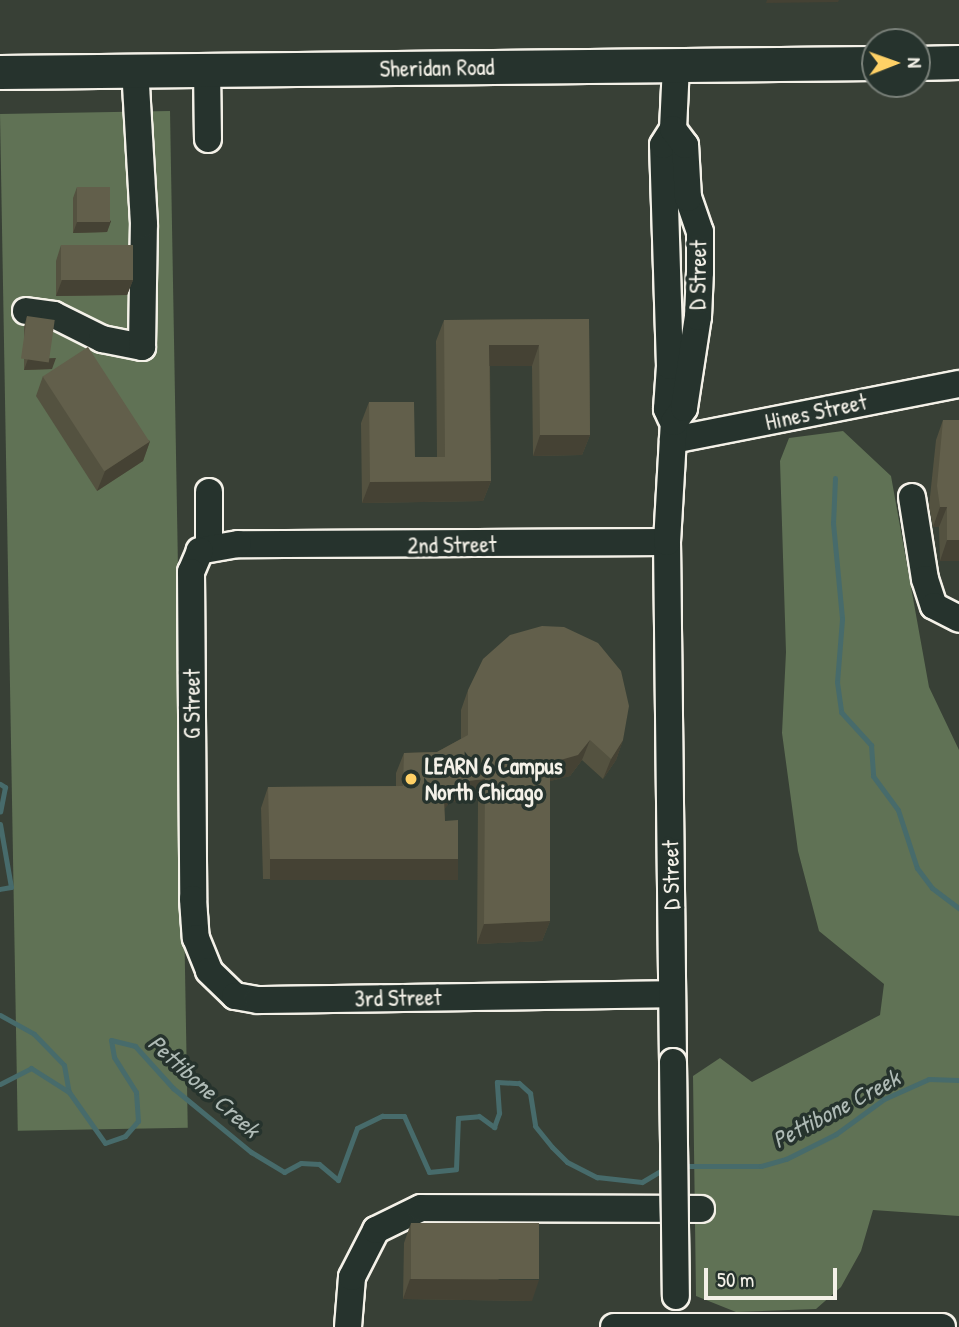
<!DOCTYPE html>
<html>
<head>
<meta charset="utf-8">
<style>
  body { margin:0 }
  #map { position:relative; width:959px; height:1327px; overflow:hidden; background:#384036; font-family:"Patrick Hand",sans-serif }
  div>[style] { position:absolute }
  .green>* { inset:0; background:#607255; transform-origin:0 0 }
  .stream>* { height:5px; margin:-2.5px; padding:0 2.5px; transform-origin:2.5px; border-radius:2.5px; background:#476b6b }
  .roads { filter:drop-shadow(2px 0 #f4f1e8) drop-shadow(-2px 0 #f4f1e8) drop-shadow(0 2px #f4f1e8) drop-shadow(0 -2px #f4f1e8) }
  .minor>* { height:26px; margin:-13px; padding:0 13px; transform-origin:13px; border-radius:13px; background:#26332d }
  .major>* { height:33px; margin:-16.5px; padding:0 16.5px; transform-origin:16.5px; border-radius:16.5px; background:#26332d }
  .bridges { filter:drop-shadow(2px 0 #f4f1e8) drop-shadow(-2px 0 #f4f1e8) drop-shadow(0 2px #f4f1e8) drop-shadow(0 -2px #f4f1e8) }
  .minor-bridge>* { height:26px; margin:-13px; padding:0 13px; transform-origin:13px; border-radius:13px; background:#26332d }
  .wall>* { inset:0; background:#545240 }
  .shaded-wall>* { inset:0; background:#454234; transform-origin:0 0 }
  .building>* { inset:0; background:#625f4b; transform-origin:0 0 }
  .dots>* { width:19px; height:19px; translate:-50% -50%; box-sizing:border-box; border:4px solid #26332d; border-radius:50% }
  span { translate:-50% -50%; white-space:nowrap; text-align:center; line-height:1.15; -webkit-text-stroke:7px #26332d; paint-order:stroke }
  .street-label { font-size:23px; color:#f4f1e8 }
  .poi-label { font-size:23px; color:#f4f1e8; font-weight:700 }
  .left { translate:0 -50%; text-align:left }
  .water-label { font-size:24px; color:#afbbb6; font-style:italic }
  .north { position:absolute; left:861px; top:28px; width:70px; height:70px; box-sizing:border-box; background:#26332d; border:2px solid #787f78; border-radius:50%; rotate:89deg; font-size:19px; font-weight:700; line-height:28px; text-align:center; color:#f4f1e8 }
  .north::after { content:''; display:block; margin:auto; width:24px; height:32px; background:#ffd166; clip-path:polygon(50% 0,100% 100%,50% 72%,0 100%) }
  .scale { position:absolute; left:704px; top:1268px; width:133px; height:32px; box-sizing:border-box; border:4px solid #f4f1e8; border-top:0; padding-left:9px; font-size:21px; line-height:24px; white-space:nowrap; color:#f4f1e8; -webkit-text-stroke:5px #26332d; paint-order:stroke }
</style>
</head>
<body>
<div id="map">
  <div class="green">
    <div style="left:170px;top:111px;width:1017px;height:170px;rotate:89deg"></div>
    <div style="clip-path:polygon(843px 431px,891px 476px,929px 687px,959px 750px,959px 1216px,873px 1210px,861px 1251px,841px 1287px,816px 1309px,736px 1312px,696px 1296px,693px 1076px,720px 1058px,752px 1082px,880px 1015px,884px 984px,819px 931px,798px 851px,782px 733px,786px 652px,780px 461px,789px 438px)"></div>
  </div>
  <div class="stream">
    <div style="left:835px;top:478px;width:45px;rotate:92.5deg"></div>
    <div style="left:833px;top:523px;width:96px;rotate:84.6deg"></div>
    <div style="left:842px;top:619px;width:63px;rotate:94.5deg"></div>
    <div style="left:837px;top:682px;width:30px;rotate:82deg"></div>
    <div style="left:841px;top:712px;width:45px;rotate:47.7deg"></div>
    <div style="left:871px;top:745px;width:31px;rotate:86deg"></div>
    <div style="left:873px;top:776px;width:42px;rotate:53.7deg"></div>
    <div style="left:898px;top:810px;width:61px;rotate:71.9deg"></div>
    <div style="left:917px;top:868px;width:25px;rotate:53deg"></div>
    <div style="left:932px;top:888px;width:34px;rotate:37deg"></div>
    <div style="left:0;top:784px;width:6px;rotate:31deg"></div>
    <div style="left:5px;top:787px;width:25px;rotate:101deg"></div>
    <div style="left:0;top:824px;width:64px;rotate:80.1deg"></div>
    <div style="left:11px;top:887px;width:11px;rotate:170deg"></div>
    <div style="left:0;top:1015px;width:39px;rotate:29deg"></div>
    <div style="left:34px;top:1034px;width:43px;rotate:45.9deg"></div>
    <div style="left:64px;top:1065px;width:27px;rotate:80deg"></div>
    <div style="left:69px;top:1092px;width:62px;rotate:54.8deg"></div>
    <div style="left:105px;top:1143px;width:21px;rotate:-19deg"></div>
    <div style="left:125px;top:1136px;width:20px;rotate:-49deg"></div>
    <div style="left:138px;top:1121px;width:29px;rotate:-94deg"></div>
    <div style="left:136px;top:1092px;width:41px;rotate:-122.2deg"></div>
    <div style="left:114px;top:1057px;width:17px;rotate:-100deg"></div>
    <div style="left:111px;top:1040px;width:25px;rotate:14deg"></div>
    <div style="left:135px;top:1046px;width:57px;rotate:47.9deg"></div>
    <div style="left:173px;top:1088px;width:101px;rotate:39.4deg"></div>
    <div style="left:251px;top:1152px;width:39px;rotate:31deg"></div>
    <div style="left:284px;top:1172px;width:19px;rotate:-28deg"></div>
    <div style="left:301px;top:1163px;width:18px;rotate:3deg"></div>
    <div style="left:319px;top:1164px;width:25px;rotate:40deg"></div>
    <div style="left:338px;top:1180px;width:55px;rotate:-69.9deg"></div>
    <div style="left:357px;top:1128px;width:28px;rotate:-26deg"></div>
    <div style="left:382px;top:1116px;width:22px"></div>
    <div style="left:404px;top:1116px;width:61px;rotate:65.9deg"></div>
    <div style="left:429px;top:1172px;width:27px;rotate:-6deg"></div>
    <div style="left:456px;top:1169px;width:51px;rotate:-87.8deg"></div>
    <div style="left:458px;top:1118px;width:21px;rotate:-5deg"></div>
    <div style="left:479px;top:1116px;width:19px;rotate:36deg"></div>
    <div style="left:494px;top:1127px;width:15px;rotate:-70deg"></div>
    <div style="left:499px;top:1113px;width:31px;rotate:-94deg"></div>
    <div style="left:497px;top:1082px;width:22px;rotate:3deg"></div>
    <div style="left:519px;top:1083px;width:15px;rotate:42deg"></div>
    <div style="left:530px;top:1093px;width:33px;rotate:81deg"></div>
    <div style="left:535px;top:1126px;width:27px;rotate:51deg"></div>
    <div style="left:552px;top:1147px;width:21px;rotate:45deg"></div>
    <div style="left:567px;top:1162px;width:34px;rotate:27deg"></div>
    <div style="left:597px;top:1177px;width:45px;rotate:6.3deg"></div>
    <div style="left:642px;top:1182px;width:29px;rotate:-31deg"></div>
    <div style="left:0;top:1084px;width:35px;rotate:-27deg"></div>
    <div style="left:31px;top:1068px;width:45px;rotate:32.3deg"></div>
    <div style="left:680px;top:1166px;width:81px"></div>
    <div style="left:761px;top:1166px;width:26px;rotate:-16deg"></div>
    <div style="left:786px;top:1159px;width:56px;rotate:-26.6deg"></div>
    <div style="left:836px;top:1134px;width:59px;rotate:-36.1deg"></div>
    <div style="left:884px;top:1099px;width:49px;rotate:-24deg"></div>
    <div style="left:929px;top:1079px;width:30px;rotate:2deg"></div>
  </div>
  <div class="roads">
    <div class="minor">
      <div style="left:207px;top:69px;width:70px;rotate:89.2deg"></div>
      <div style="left:26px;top:311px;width:28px;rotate:8deg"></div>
      <div style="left:54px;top:315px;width:54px;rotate:26.6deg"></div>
      <div style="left:102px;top:339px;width:41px;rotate:11.3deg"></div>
      <div style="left:142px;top:347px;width:123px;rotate:-89.1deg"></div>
      <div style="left:144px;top:224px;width:155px;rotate:-93.3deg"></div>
      <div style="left:671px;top:418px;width:10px;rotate:-114deg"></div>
      <div style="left:667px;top:409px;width:43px;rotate:-86deg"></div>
      <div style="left:670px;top:366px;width:221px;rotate:-91.8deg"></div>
      <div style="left:663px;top:145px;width:19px;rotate:-58deg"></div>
      <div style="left:673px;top:129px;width:63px;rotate:-87.3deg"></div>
      <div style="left:673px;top:440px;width:291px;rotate:-11.1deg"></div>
      <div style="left:209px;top:492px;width:55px;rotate:90deg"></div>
      <div style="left:912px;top:497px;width:83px;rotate:81deg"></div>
      <div style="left:925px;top:579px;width:28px;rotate:72deg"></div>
      <div style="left:934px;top:606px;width:28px;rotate:27deg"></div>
      <div style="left:667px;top:542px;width:429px;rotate:179.7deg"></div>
      <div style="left:238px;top:544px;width:39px;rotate:170deg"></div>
      <div style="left:200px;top:551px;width:23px;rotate:113deg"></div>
      <div style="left:191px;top:572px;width:327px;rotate:89.6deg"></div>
      <div style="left:193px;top:899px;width:39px;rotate:86deg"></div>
      <div style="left:196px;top:938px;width:35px;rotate:68deg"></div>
      <div style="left:209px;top:971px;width:36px;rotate:44deg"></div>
      <div style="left:235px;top:996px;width:23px;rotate:10deg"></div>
      <div style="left:258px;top:1000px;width:414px;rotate:-0.8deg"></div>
      <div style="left:673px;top:1062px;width:520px;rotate:-90.66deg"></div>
      <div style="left:667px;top:542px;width:120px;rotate:-86.7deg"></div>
      <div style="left:674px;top:422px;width:17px;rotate:-54deg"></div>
      <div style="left:684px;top:408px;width:92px;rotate:-81.3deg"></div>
      <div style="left:698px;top:317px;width:45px;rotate:-87.5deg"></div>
      <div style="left:700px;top:272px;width:40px;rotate:-90deg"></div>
      <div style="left:700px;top:232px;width:36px;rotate:-109deg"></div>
      <div style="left:688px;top:198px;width:53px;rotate:-93.2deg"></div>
      <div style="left:685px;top:145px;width:20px;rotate:-127deg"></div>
      <div style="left:348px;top:1327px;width:50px;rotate:-85.4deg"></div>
      <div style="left:352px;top:1277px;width:53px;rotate:-62.9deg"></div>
      <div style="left:376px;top:1230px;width:50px;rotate:-26.1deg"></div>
      <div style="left:421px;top:1208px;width:280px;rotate:0.2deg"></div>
      <div style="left:614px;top:1327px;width:328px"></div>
    </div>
    <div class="major">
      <div style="left:917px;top:63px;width:42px;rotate:-1.4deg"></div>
      <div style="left:0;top:72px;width:875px;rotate:-0.59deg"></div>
    </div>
  </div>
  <div class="bridges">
    <div class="minor-bridge">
      <div style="left:673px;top:1062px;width:234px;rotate:89.3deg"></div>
    </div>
  </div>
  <div class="wall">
    <div style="clip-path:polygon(77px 187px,111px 221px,107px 232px,73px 233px,73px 198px)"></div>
    <div style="clip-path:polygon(61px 245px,133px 280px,127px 295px,56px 296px,56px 261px)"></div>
    <div style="clip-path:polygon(27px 316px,52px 369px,24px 370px,24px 327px)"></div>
    <div style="clip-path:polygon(589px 319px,590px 435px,582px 455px,533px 456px,532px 366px,490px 366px,491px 481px,483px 501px,362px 503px,361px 423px,369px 402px,415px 457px,437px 457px,436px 341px,444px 320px)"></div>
    <div style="clip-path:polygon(43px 376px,150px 441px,143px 461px,97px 491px,36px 396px)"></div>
    <div style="clip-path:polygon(943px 420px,959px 420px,959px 561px,940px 561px,939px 527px,933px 527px,929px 506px,936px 440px)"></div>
    <div style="clip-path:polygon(468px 690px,623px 740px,616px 760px,603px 779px,582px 760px,570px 776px,550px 781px,550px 921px,542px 941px,477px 944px,478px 800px,450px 802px,444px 809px,445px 821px,458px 859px,451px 880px,263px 879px,261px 808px,268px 787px,396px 786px,396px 773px,404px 753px,437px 752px,461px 739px,461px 710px)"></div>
    <div style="clip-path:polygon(411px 1223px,532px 1301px,403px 1299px,404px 1243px)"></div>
  </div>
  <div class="shaded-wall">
    <div style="clip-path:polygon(767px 0,839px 0,838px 2px,766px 3px)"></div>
    <div style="clip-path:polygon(111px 221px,107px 232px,73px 233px,77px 222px)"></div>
    <div style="clip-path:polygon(62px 280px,133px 280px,127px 295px,56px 296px)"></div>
    <div style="clip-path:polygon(489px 345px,539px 345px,532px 366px,482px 366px)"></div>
    <div style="clip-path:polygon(56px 358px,52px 369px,24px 370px,28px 359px)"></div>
    <div style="clip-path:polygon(540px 435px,590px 435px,582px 455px,533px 456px)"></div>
    <div style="clip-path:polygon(150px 441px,143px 461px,97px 491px,105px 471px)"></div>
    <div style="clip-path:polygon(491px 481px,483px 501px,362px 503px,370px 482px)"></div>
    <div style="clip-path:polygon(940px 507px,947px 507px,939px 527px,933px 527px)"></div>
    <div style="clip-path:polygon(947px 540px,959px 540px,959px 561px,940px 561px)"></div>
    <div style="clip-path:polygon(590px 740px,582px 760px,570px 776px,543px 783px,550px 763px)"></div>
    <div style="clip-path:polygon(623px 740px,616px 760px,603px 779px,611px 759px)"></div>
    <div style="clip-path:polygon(485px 779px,478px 800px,450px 802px,437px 818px,444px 798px,458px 782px)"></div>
    <div style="left:270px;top:859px;width:188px;height:21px"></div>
    <div style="clip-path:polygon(550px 921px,542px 941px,477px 944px,484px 924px)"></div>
    <div style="clip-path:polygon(410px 1279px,539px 1280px,532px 1301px,403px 1299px)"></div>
  </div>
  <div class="building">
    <div style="left:77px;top:187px;width:33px;height:35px"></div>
    <div style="left:61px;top:245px;width:72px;height:35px"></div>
    <div style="left:27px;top:316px;width:28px;height:43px;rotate:8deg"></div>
    <div style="clip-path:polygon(589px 319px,590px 435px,540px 435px,539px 345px,489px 345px,491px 481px,370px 482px,369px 402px,414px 402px,415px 457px,445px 457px,444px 320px)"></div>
    <div style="left:88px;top:347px;width:113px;height:54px;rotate:57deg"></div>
    <div style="clip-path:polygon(943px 420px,959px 420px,959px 540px,947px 540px,947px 507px,940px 507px,937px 486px)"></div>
    <div style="clip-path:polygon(542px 626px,564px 627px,598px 643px,621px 671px,629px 706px,623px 740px,611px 759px,590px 740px,578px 755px,550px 763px,550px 921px,484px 924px,485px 779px,458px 782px,444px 798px,445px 821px,458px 820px,458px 859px,270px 859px,268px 787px,403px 786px,404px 753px,437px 752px,468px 735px,468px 690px,483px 659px,510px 635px)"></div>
    <div style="left:411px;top:1223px;width:128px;height:56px"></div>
  </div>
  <div class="dots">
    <div style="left:411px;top:779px;background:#ffd166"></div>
  </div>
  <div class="street-label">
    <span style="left:437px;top:68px;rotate:-1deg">Sheridan Road</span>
    <span style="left:698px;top:275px;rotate:-89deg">D Street</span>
    <span style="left:816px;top:412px;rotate:-12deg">Hines Street</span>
    <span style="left:452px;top:545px;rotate:-1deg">2nd Street</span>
    <span style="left:192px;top:704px;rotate:-90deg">G Street</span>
    <span style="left:671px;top:875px;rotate:-91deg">D Street</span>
    <span style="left:398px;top:998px;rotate:-1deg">3rd Street</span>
  </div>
  <div class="poi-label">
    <span class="left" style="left:425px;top:779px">LEARN 6 Campus<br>North Chicago</span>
  </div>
  <div class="water-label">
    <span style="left:204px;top:1086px;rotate:42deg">Pettibone Creek</span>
    <span style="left:836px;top:1109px;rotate:-28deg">Pettibone Creek</span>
  </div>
  <div class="north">N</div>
  <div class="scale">50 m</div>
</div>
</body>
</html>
